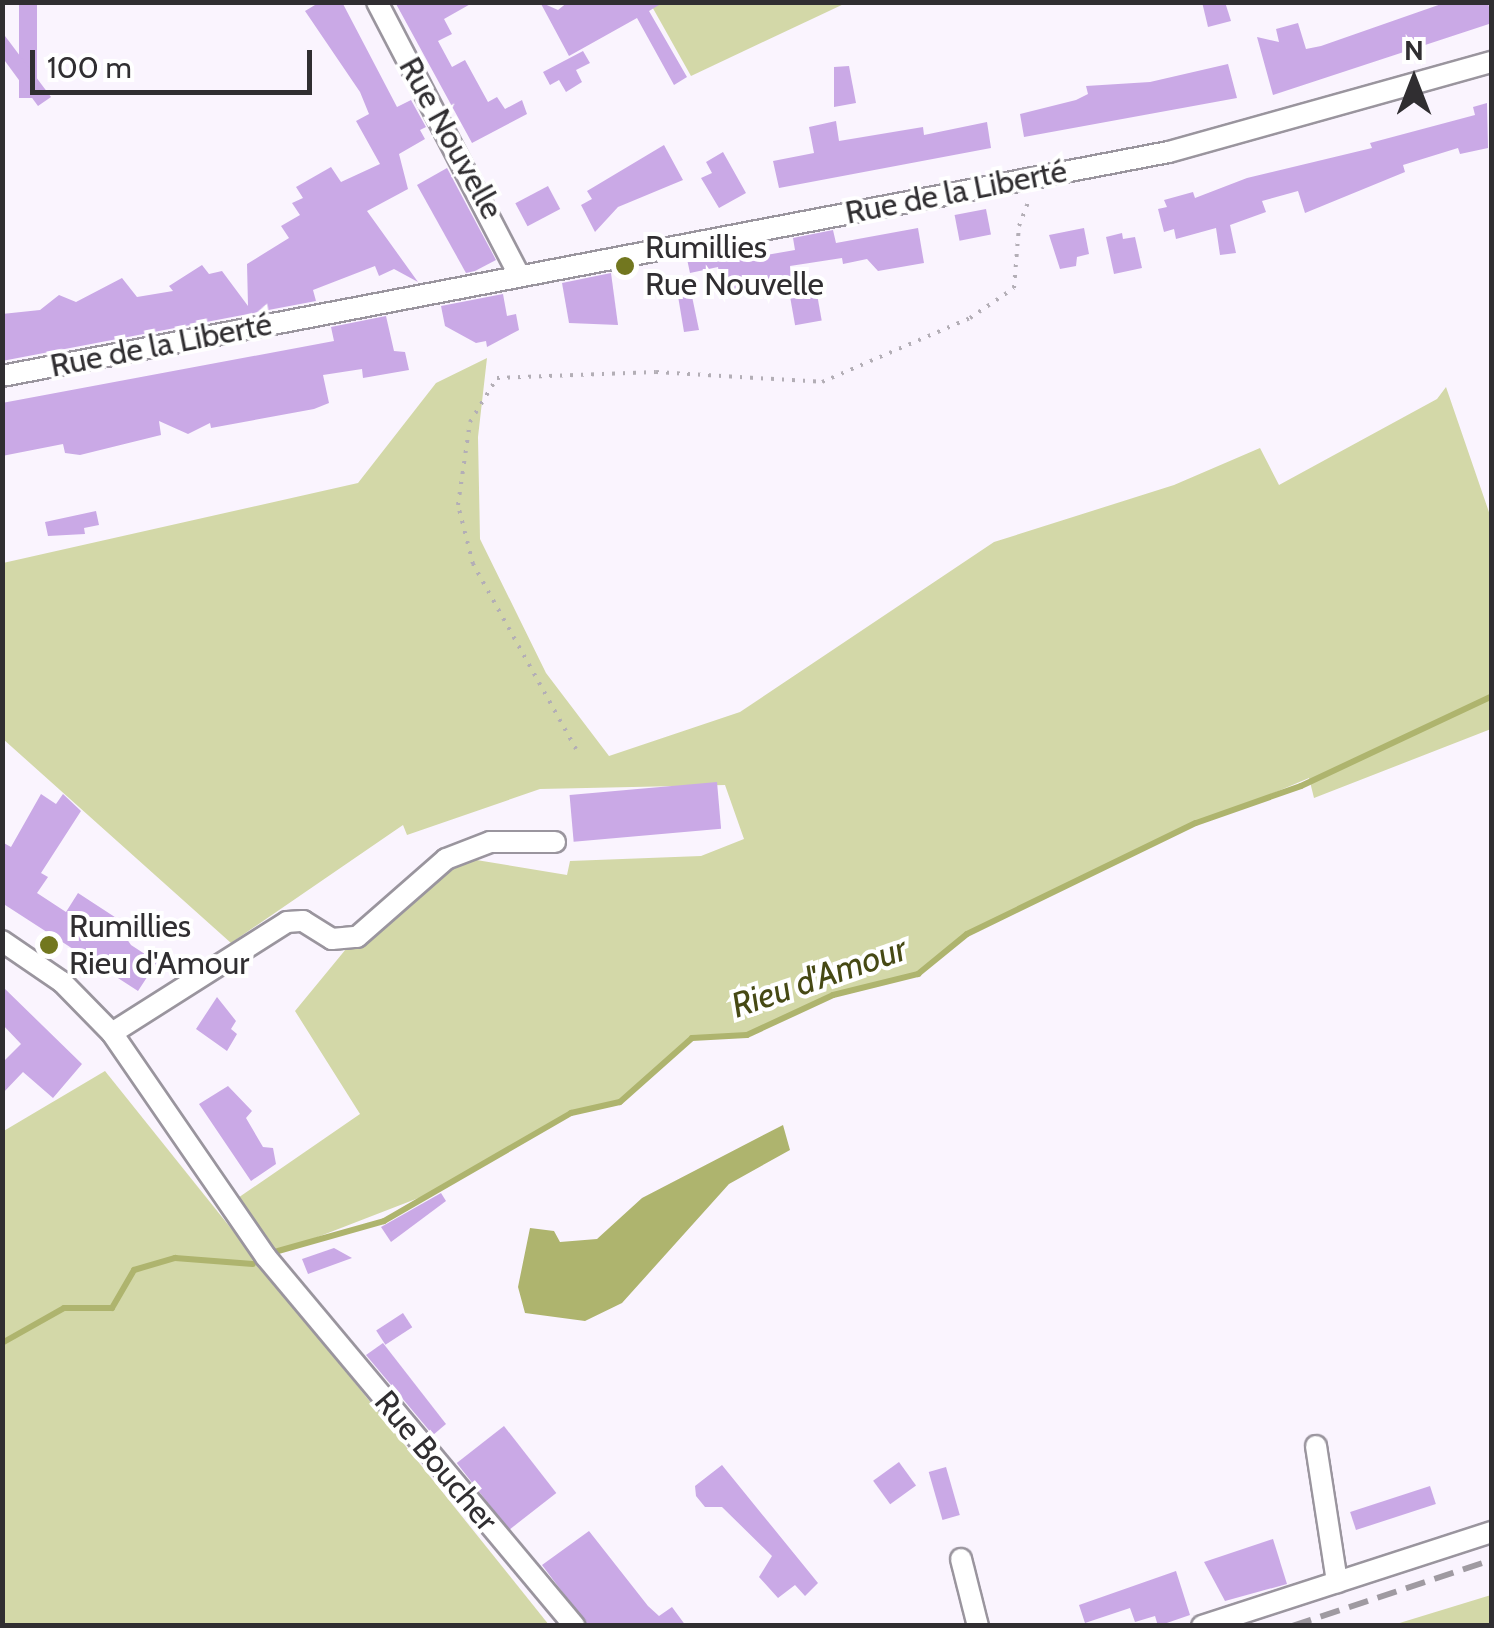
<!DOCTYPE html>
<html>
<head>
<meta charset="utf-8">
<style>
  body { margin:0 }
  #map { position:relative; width:1494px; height:1628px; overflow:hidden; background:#faf4fe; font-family:Cabin,sans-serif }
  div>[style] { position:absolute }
  .green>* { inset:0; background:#d3d8a8 }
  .water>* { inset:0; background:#aeb46e }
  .stream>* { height:6px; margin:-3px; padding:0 3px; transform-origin:3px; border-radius:3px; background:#aeb46e }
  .building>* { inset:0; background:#caa9e6; transform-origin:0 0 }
  .path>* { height:4px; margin-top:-2px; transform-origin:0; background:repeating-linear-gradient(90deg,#b3aeb6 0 2.5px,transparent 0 10.5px) }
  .roads { filter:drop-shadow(2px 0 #9a959e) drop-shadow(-2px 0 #9a959e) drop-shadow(0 2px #9a959e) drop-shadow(0 -2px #9a959e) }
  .minor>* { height:20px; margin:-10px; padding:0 10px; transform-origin:10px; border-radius:10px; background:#fff }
  .rail>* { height:6px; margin-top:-3px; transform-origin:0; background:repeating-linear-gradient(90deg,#9f9aa1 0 20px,transparent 0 30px) }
  .dots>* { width:28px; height:28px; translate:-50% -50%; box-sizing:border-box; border:5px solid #fff; border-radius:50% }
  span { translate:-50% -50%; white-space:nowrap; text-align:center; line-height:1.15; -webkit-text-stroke:8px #fff; paint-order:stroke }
  .street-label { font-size:32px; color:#302e31 }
  .poi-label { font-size:32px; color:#302e31 }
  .left { translate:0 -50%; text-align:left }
  .water-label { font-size:35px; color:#464914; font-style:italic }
  .frame { position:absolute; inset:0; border:5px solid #302e31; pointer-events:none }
  .north { position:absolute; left:1364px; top:30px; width:100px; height:100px; -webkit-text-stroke:8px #fff; paint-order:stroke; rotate:0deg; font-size:28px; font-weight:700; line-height:40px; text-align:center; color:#302e31 }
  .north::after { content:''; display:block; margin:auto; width:35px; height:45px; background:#302e31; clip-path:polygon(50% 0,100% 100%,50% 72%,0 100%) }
  .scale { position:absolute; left:30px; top:50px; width:282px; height:45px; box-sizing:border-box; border:5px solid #302e31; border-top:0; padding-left:12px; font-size:30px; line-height:35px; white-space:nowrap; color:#302e31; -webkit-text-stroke:8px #fff; paint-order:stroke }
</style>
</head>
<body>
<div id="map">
  <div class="green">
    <div style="clip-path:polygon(650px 3px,846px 3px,691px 76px)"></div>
    <div style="clip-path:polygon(487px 358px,478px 437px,480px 539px,546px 673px,609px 756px,740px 712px,994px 542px,1174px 485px,1260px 448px,1279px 485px,1437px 399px,1446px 387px,1491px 518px,1491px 729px,1314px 798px,1309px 778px,1159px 841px,968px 934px,918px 974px,827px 998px,747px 1035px,692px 1038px,620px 1102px,571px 1113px,434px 1192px,266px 1257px,232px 1202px,360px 1114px,295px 1011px,346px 949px,452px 856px,567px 875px,570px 861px,701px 856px,744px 839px,725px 785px,540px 789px,407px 835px,403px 825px,231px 943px,3px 739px,3px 563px,358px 483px,436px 383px)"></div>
    <div style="clip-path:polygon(105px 1071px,549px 1625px,3px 1625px,2px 1132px)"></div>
    <div style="clip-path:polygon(1491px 1595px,1491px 1625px,1393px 1625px)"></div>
  </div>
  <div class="water">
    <div style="clip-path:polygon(783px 1125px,790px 1150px,729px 1184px,622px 1303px,585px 1321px,525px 1313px,518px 1287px,530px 1228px,554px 1231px,560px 1242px,597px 1239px,642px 1198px)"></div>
  </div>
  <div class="stream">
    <div style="left:278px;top:1251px;width:110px;rotate:-15.8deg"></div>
    <div style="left:384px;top:1221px;width:216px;rotate:-30deg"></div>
    <div style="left:571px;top:1113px;width:50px;rotate:-12.7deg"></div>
    <div style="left:620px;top:1102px;width:96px;rotate:-41.6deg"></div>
    <div style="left:692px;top:1038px;width:55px;rotate:-3.1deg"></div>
    <div style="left:747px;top:1035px;width:95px;rotate:-24.9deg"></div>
    <div style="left:833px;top:995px;width:88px;rotate:-13.9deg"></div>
    <div style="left:918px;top:974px;width:63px;rotate:-39.2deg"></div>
    <div style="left:967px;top:934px;width:254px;rotate:-25.9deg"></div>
    <div style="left:1196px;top:823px;width:111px;rotate:-19.4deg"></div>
    <div style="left:1301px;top:786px;width:211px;rotate:-25.2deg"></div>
    <div style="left:2px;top:1343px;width:71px;rotate:-29.4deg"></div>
    <div style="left:64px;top:1308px;width:48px"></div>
    <div style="left:112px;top:1308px;width:44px;rotate:-59.9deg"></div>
    <div style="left:134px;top:1270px;width:43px;rotate:-16.3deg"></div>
    <div style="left:175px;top:1258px;width:78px;rotate:4.4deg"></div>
  </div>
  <div class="building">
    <div style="left:19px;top:2px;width:18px;height:96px"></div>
    <div style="clip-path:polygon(320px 2px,342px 2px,397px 107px,411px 100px,426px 127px,420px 130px,425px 139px,399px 154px,408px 189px,367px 211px,418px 282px,394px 269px,379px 276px,375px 266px,313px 290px,316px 301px,2px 361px,2px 314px,40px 310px,59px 295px,76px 302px,122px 278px,137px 297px,173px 291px,169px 286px,202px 265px,209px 274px,222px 271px,248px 306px,247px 264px,289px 238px,281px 226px,300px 215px,292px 203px,303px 198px,296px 187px,331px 167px,341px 182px,380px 164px,356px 121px,369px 114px,360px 92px,305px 11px)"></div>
    <div style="clip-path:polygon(395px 2px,474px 2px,444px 19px,452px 34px,438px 41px,452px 67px,465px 60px,488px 102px,497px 97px,505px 109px,522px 100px,527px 114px,472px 143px)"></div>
    <div style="clip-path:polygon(540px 2px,558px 10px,568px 2px,664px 2px,649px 11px,687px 77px,674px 85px,637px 18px,569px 56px)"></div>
    <div style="clip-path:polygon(1202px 2px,1225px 2px,1231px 21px,1208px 27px)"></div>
    <div style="clip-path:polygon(1447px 2px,1488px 2px,1492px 23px,1273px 95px,1257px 37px,1279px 42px,1276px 29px,1298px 23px,1306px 49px,1321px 46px)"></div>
    <div style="clip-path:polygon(2px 32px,51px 97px,38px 106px,2px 57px)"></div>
    <div style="clip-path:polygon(583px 51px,590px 63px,576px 70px,582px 82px,566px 92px,559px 80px,550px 85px,543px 72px)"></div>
    <div style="clip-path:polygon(1228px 64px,1237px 98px,1024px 137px,1020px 114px,1076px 100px,1088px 94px,1086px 86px,1150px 82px)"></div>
    <div style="clip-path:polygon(849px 66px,856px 103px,834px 107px,834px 67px)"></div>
    <div style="clip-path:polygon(1487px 103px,1488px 148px,1460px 154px,1458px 148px,1403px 165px,1405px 172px,1305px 213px,1298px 191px,1262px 201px,1266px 212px,1230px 225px,1236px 253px,1220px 255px,1216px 228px,1176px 239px,1174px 229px,1164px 232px,1158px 209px,1167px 207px,1164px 200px,1193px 192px,1195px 198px,1247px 178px,1372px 148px,1370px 143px,1475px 115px,1473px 107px)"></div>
    <div style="clip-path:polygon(836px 121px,839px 141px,923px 127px,924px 135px,987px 122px,991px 148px,779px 188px,773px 161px,814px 153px,809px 127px)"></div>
    <div style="clip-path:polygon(664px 145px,683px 180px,618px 207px,595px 232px,581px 205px,592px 199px,587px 191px)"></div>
    <div style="clip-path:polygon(723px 152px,746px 193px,719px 208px,701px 178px,712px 173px,706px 162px)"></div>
    <div style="clip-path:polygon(447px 168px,496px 260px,475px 271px,466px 273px,417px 185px)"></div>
    <div style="left:548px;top:186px;width:26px;height:37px;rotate:62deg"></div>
    <div style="left:986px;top:209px;width:26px;height:32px;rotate:79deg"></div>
    <div style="clip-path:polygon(918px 228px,924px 263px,878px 271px,867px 259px,843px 264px,842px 258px,790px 266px,792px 278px,722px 292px,718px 267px,690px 273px,687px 259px,743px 248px,743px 259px,795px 250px,793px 238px,833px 230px,836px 243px)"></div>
    <div style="clip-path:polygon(1084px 228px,1089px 254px,1077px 257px,1076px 266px,1060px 269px,1049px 235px)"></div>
    <div style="clip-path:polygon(1122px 233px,1123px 239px,1135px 237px,1142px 268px,1114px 274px,1106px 237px)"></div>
    <div style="clip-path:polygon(611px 273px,618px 325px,569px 323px,562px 283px)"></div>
    <div style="clip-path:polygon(689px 282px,699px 330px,684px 332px,676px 284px)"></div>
    <div style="clip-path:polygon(503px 294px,507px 316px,516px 314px,519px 330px,487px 347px,486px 341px,476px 343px,445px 326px,441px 306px)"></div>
    <div style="left:817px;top:294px;width:27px;height:27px;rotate:80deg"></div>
    <div style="clip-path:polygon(386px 316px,394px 351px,405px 352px,409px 370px,363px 378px,362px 369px,323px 375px,329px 403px,314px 409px,211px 428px,210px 423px,188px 434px,159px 421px,161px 435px,80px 455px,65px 453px,63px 444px,2px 456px,2px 403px,334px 341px,331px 327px)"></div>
    <div style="clip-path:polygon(96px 511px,99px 525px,84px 528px,85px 534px,48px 536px,45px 522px)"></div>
    <div style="left:717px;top:782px;width:47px;height:148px;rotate:85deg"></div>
    <div style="clip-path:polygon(41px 794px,56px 804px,63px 794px,81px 811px,41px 873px,48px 877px,37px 893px,66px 912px,78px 893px,124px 923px,120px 929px,131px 945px,157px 962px,138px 991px,2px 903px,2px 842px,11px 847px)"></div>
    <div style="clip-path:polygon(2px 986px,82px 1064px,53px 1098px,23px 1072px,2px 1094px,2px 1063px,21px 1044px,2px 1024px)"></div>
    <div style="clip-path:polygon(217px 997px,236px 1021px,231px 1029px,237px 1034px,227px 1051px,196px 1029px)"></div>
    <div style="clip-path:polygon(228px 1086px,252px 1111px,246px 1118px,263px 1147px,273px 1148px,276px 1164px,251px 1181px,199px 1104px)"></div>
    <div style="clip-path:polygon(441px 1193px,446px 1201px,391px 1242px,381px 1227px)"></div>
    <div style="clip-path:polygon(334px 1248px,352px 1258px,308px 1274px,302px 1259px)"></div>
    <div style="left:403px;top:1313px;width:17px;height:32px;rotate:57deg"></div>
    <div style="clip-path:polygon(383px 1343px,446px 1424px,433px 1435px,366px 1355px)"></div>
    <div style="left:504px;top:1426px;width:85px;height:60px;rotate:52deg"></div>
    <div style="left:899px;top:1462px;width:29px;height:32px;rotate:54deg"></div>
    <div style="clip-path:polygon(722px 1465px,818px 1583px,805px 1596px,795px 1585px,778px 1598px,759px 1577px,772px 1556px,722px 1507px,705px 1507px,696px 1496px,695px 1486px)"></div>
    <div style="left:946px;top:1467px;width:50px;height:18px;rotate:74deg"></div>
    <div style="left:1430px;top:1486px;width:19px;height:84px;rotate:72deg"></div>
    <div style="clip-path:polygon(589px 1531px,648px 1606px,659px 1616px,672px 1607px,686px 1626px,588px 1626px,542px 1565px)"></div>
    <div style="clip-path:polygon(1273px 1539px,1287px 1584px,1225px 1601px,1204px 1562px)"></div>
    <div style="clip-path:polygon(1176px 1571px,1190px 1615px,1158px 1626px,1155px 1616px,1135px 1622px,1130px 1608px,1085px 1623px,1079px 1605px)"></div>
  </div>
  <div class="path">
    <div style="left:576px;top:749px;width:212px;rotate:-119.1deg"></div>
    <div style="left:473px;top:564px;width:61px;rotate:-104.3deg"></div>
    <div style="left:458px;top:505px;width:84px;rotate:-81.8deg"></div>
    <div style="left:470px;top:422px;width:52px;rotate:-58.5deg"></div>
    <div style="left:497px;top:378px;width:159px;rotate:-2.2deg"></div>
    <div style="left:656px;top:372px;width:166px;rotate:3.4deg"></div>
    <div style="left:822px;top:382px;width:161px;rotate:-23.4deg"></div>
    <div style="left:970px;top:318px;width:53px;rotate:-34.3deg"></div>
    <div style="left:1014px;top:288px;width:62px;rotate:-85.4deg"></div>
    <div style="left:1019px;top:226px;width:30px;rotate:-69deg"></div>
  </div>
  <div class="roads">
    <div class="minor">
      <div style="left:377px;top:2px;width:308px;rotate:62.5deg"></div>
      <div style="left:2px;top:376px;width:1188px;rotate:-10.87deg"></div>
      <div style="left:1169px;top:152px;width:335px;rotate:-15.6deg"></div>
      <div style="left:2px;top:941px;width:73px;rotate:34.3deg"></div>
      <div style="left:62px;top:982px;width:71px;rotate:45.6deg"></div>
      <div style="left:112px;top:1033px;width:272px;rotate:55.5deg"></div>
      <div style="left:266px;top:1257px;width:481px;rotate:50.1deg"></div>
      <div style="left:112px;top:1033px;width:207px;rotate:-32.4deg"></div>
      <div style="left:287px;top:922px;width:16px;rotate:-4deg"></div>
      <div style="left:303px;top:921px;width:34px;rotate:32deg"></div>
      <div style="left:332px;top:939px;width:25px;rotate:-5deg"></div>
      <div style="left:357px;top:937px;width:118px;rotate:-41.2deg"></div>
      <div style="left:446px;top:859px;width:47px;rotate:-21.1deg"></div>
      <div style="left:490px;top:842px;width:65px"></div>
      <div style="left:1316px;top:1446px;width:138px;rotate:81.2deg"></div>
      <div style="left:961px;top:1559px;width:69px;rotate:75.8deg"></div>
      <div style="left:1202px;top:1626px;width:305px;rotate:-18deg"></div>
    </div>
  </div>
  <div class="rail">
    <div style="left:1292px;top:1626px;width:211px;rotate:-18.3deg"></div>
  </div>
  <div class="dots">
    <div style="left:625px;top:266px;background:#72771f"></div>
    <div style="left:49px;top:945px;background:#72771f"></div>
  </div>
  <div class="street-label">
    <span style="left:451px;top:138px;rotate:61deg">Rue Nouvelle</span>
    <span style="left:956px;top:192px;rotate:-11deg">Rue de la Liberté</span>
    <span style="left:161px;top:345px;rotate:-11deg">Rue de la Liberté</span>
    <span style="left:436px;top:1461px;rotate:50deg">Rue Boucher</span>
  </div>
  <div class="poi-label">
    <span class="left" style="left:645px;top:266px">Rumillies<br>Rue Nouvelle</span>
    <span class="left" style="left:69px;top:945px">Rumillies<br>Rieu d'Amour</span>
  </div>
  <div class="water-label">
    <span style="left:819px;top:977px;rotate:-19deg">Rieu d'Amour</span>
  </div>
  <div class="frame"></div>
  <div class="north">N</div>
  <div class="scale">100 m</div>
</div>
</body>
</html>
